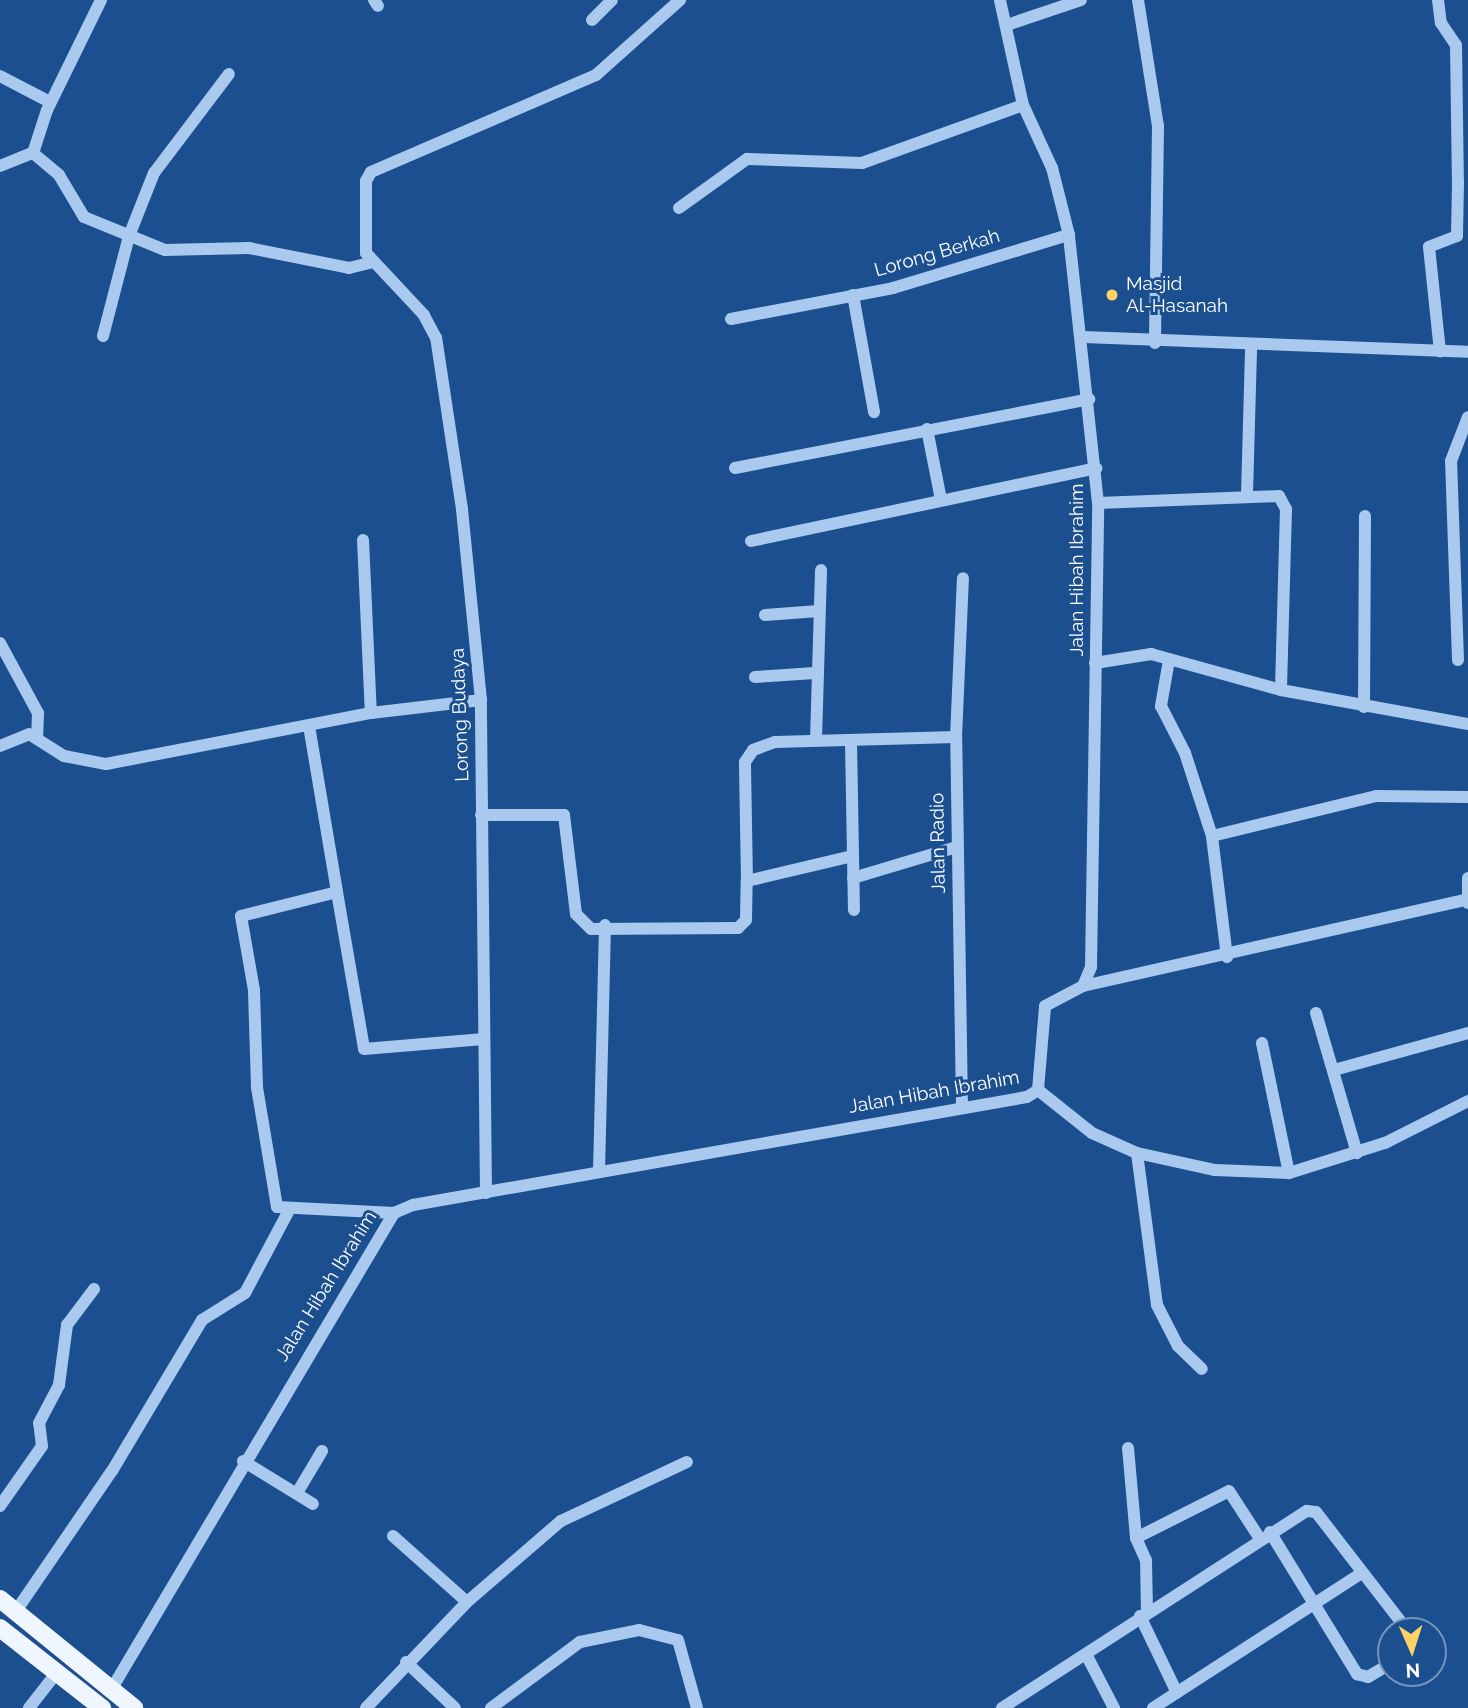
<!DOCTYPE html>
<html>
<head>
<meta charset="utf-8">
<style>
  body { margin:0 }
  #map { position:relative; width:1468px; height:1708px; overflow:hidden; background:#1b4f8f; font-family:Raleway,sans-serif }
  div>[style] { position:absolute }
  .minor>* { height:12px; margin:-6px; padding:0 6px; transform-origin:6px; border-radius:6px; background:#a9c9ee }
  .major>* { height:18px; margin:-9px; padding:0 9px; transform-origin:9px; border-radius:9px; background:#f0f6ff }
  .dots>* { width:19px; height:19px; translate:-50% -50%; box-sizing:border-box; border:4px solid #1b4f8f; border-radius:50% }
  span { translate:-50% -50%; white-space:nowrap; text-align:center; line-height:1.15; -webkit-text-stroke:6px #1b4f8f; paint-order:stroke }
  .street-label { font-size:19px; color:#fff }
  .poi-label { font-size:19px; color:#fff }
  .left { translate:0 -50%; text-align:left }
  .north { position:absolute; left:1377px; top:1617px; width:70px; height:70px; box-sizing:border-box; background:#1b4f8f; border:2px solid #7695bc; border-radius:50%; rotate:177deg; font-size:19px; font-weight:700; line-height:28px; text-align:center; color:#fff }
  .north::after { content:''; display:block; margin:auto; width:24px; height:32px; background:#ffd166; clip-path:polygon(50% 0,100% 100%,50% 72%,0 100%) }
</style>
</head>
<body>
<div id="map">
  <div class="minor">
    <div style="left:101px;top:0;width:123px;rotate:116.1deg"></div>
    <div style="left:47px;top:110px;width:45px;rotate:108deg"></div>
    <div style="left:33px;top:153px;width:34px;rotate:40deg"></div>
    <div style="left:59px;top:175px;width:49px;rotate:59.2deg"></div>
    <div style="left:84px;top:217px;width:87px;rotate:22.2deg"></div>
    <div style="left:165px;top:250px;width:84px;rotate:-1.4deg"></div>
    <div style="left:249px;top:248px;width:102px;rotate:11.3deg"></div>
    <div style="left:349px;top:268px;width:25px;rotate:-14deg"></div>
    <div style="left:374px;top:0;width:7px;rotate:56deg"></div>
    <div style="left:1138px;top:0;width:128px;rotate:81deg"></div>
    <div style="left:1158px;top:126px;width:217px;rotate:90.8deg"></div>
    <div style="left:1438px;top:0;width:23px;rotate:83deg"></div>
    <div style="left:1441px;top:23px;width:27px;rotate:56deg"></div>
    <div style="left:1456px;top:45px;width:138px;rotate:89.2deg"></div>
    <div style="left:1458px;top:183px;width:53px;rotate:91.1deg"></div>
    <div style="left:1457px;top:236px;width:30px;rotate:159deg"></div>
    <div style="left:1429px;top:247px;width:105px;rotate:84deg"></div>
    <div style="left:592px;top:20px;width:28px;rotate:-45deg"></div>
    <div style="left:1007px;top:25px;width:78px;rotate:-18.7deg"></div>
    <div style="left:0;top:76px;width:56px;rotate:27.5deg"></div>
    <div style="left:0;top:166px;width:35px;rotate:-22deg"></div>
    <div style="left:679px;top:208px;width:84px;rotate:-35.8deg"></div>
    <div style="left:747px;top:159px;width:115px;rotate:2deg"></div>
    <div style="left:862px;top:163px;width:171px;rotate:-19.8deg"></div>
    <div style="left:853px;top:295px;width:119px;rotate:79.8deg"></div>
    <div style="left:731px;top:319px;width:165px;rotate:-10.8deg"></div>
    <div style="left:893px;top:288px;width:184px;rotate:-16.8deg"></div>
    <div style="left:103px;top:336px;width:103px;rotate:-75.4deg"></div>
    <div style="left:129px;top:236px;width:68px;rotate:-68.4deg"></div>
    <div style="left:154px;top:173px;width:124px;rotate:-52.9deg"></div>
    <div style="left:1084px;top:337px;width:384px;rotate:2.2deg"></div>
    <div style="left:927px;top:429px;width:72px;rotate:78.8deg"></div>
    <div style="left:735px;top:468px;width:361px;rotate:-11deg"></div>
    <div style="left:1247px;top:494px;width:147px;rotate:-88.4deg"></div>
    <div style="left:1098px;top:503px;width:181px;rotate:-2.2deg"></div>
    <div style="left:1279px;top:496px;width:15px;rotate:62deg"></div>
    <div style="left:1286px;top:509px;width:181px;rotate:91.6deg"></div>
    <div style="left:363px;top:540px;width:173px;rotate:87.4deg"></div>
    <div style="left:751px;top:541px;width:353px;rotate:-11.9deg"></div>
    <div style="left:765px;top:615px;width:54px;rotate:-4.2deg"></div>
    <div style="left:0;top:643px;width:80px;rotate:61.5deg"></div>
    <div style="left:38px;top:713px;width:23px;rotate:92deg"></div>
    <div style="left:1169px;top:660px;width:47px;rotate:99.9deg"></div>
    <div style="left:1161px;top:706px;width:53px;rotate:62.9deg"></div>
    <div style="left:1185px;top:753px;width:87px;rotate:72deg"></div>
    <div style="left:1458px;top:660px;width:199px;rotate:-92deg"></div>
    <div style="left:1451px;top:461px;width:47px;rotate:-68.9deg"></div>
    <div style="left:1095px;top:663px;width:57px;rotate:-9.1deg"></div>
    <div style="left:1151px;top:654px;width:135px;rotate:15.5deg"></div>
    <div style="left:1281px;top:690px;width:190px;rotate:10.3deg"></div>
    <div style="left:755px;top:677px;width:60px;rotate:-3.8deg"></div>
    <div style="left:1364px;top:707px;width:191px;rotate:-89.7deg"></div>
    <div style="left:309px;top:726px;width:168px;rotate:80.4deg"></div>
    <div style="left:816px;top:740px;width:170px;rotate:-88.3deg"></div>
    <div style="left:851px;top:741px;width:169px;rotate:89deg"></div>
    <div style="left:0;top:746px;width:31px;rotate:-22deg"></div>
    <div style="left:29px;top:734px;width:41px;rotate:32.2deg"></div>
    <div style="left:64px;top:756px;width:43px;rotate:10.8deg"></div>
    <div style="left:106px;top:764px;width:270px;rotate:-10.9deg"></div>
    <div style="left:371px;top:713px;width:111px;rotate:-6.7deg"></div>
    <div style="left:481px;top:815px;width:83px"></div>
    <div style="left:564px;top:815px;width:100px;rotate:83.1deg"></div>
    <div style="left:576px;top:914px;width:21px;rotate:45deg"></div>
    <div style="left:591px;top:929px;width:147px;rotate:-0.4deg"></div>
    <div style="left:738px;top:928px;width:11px;rotate:-45deg"></div>
    <div style="left:746px;top:920px;width:39px;rotate:-89deg"></div>
    <div style="left:747px;top:881px;width:119px;rotate:-91deg"></div>
    <div style="left:745px;top:762px;width:14px;rotate:-56deg"></div>
    <div style="left:753px;top:750px;width:23px;rotate:-20deg"></div>
    <div style="left:775px;top:742px;width:181px;rotate:-1.6deg"></div>
    <div style="left:853px;top:878px;width:109px;rotate:-16.6deg"></div>
    <div style="left:1468px;top:878px;width:25px;rotate:90deg"></div>
    <div style="left:747px;top:881px;width:109px;rotate:-13.3deg"></div>
    <div style="left:1227px;top:957px;width:122px;rotate:-97.1deg"></div>
    <div style="left:1212px;top:836px;width:169px;rotate:-13.7deg"></div>
    <div style="left:1376px;top:796px;width:92px;rotate:0.6deg"></div>
    <div style="left:1083px;top:986px;width:395px;rotate:-12.7deg"></div>
    <div style="left:1316px;top:1013px;width:146px;rotate:73.7deg"></div>
    <div style="left:1262px;top:1043px;width:133px;rotate:78.3deg"></div>
    <div style="left:1334px;top:1070px;width:139px;rotate:-15.4deg"></div>
    <div style="left:1038px;top:1090px;width:69px;rotate:38.5deg"></div>
    <div style="left:1092px;top:1133px;width:49px;rotate:24deg"></div>
    <div style="left:1137px;top:1153px;width:80px;rotate:12.3deg"></div>
    <div style="left:1215px;top:1170px;width:74px;rotate:2.3deg"></div>
    <div style="left:1289px;top:1173px;width:101px;rotate:-17.4deg"></div>
    <div style="left:1385px;top:1143px;width:93px;rotate:-26.8deg"></div>
    <div style="left:962px;top:1107px;width:370px;rotate:-90.9deg"></div>
    <div style="left:956px;top:737px;width:159px;rotate:-87.5deg"></div>
    <div style="left:1137px;top:1153px;width:153px;rotate:82.5deg"></div>
    <div style="left:1157px;top:1305px;width:46px;rotate:62.9deg"></div>
    <div style="left:1178px;top:1346px;width:33px;rotate:44deg"></div>
    <div style="left:599px;top:1172px;width:247px;rotate:-88.6deg"></div>
    <div style="left:486px;top:1193px;width:493px;rotate:-90.6deg"></div>
    <div style="left:481px;top:700px;width:192px;rotate:-95.7deg"></div>
    <div style="left:462px;top:509px;width:173px;rotate:-98.6deg"></div>
    <div style="left:436px;top:338px;width:26px;rotate:-118deg"></div>
    <div style="left:424px;top:315px;width:85px;rotate:-133.1deg"></div>
    <div style="left:366px;top:253px;width:72px;rotate:-90deg"></div>
    <div style="left:366px;top:181px;width:10px;rotate:-61deg"></div>
    <div style="left:371px;top:172px;width:245px;rotate:-23.3deg"></div>
    <div style="left:596px;top:75px;width:113px;rotate:-41.8deg"></div>
    <div style="left:394px;top:1213px;width:117px;rotate:-177.1deg"></div>
    <div style="left:277px;top:1207px;width:122px;rotate:-99.5deg"></div>
    <div style="left:257px;top:1087px;width:97px;rotate:-91.8deg"></div>
    <div style="left:254px;top:990px;width:75px;rotate:-100deg"></div>
    <div style="left:241px;top:916px;width:99px;rotate:-14deg"></div>
    <div style="left:337px;top:892px;width:159px;rotate:80.2deg"></div>
    <div style="left:364px;top:1049px;width:120px;rotate:-4.8deg"></div>
    <div style="left:1128px;top:1448px;width:90px;rotate:84.9deg"></div>
    <div style="left:1136px;top:1538px;width:24px;rotate:66deg"></div>
    <div style="left:1146px;top:1560px;width:52px;rotate:88.9deg"></div>
    <div style="left:243px;top:1461px;width:82px;rotate:31.6deg"></div>
    <div style="left:297px;top:1493px;width:49px;rotate:-59.2deg"></div>
    <div style="left:0;top:1506px;width:73px;rotate:-55deg"></div>
    <div style="left:42px;top:1446px;width:23px;rotate:-97deg"></div>
    <div style="left:39px;top:1423px;width:43px;rotate:-62.2deg"></div>
    <div style="left:59px;top:1385px;width:61px;rotate:-82.4deg"></div>
    <div style="left:67px;top:1325px;width:45px;rotate:-53.1deg"></div>
    <div style="left:1270px;top:1532px;width:167px;rotate:58.5deg"></div>
    <div style="left:1357px;top:1674px;width:11px;rotate:15deg"></div>
    <div style="left:1368px;top:1677px;width:27px;rotate:-31deg"></div>
    <div style="left:393px;top:1536px;width:99px;rotate:41.7deg"></div>
    <div style="left:1136px;top:1538px;width:104px;rotate:-26.8deg"></div>
    <div style="left:1229px;top:1491px;width:57px;rotate:57.1deg"></div>
    <div style="left:16px;top:1611px;width:170px;rotate:-55.6deg"></div>
    <div style="left:112px;top:1471px;width:176px;rotate:-59.2deg"></div>
    <div style="left:202px;top:1320px;width:51px;rotate:-32.1deg"></div>
    <div style="left:245px;top:1293px;width:92px;rotate:-62deg"></div>
    <div style="left:1140px;top:1616px;width:85px;rotate:64.3deg"></div>
    <div style="left:1087px;top:1656px;width:59px;rotate:62.6deg"></div>
    <div style="left:406px;top:1662px;width:67px;rotate:43.2deg"></div>
    <div style="left:111px;top:1690px;width:555px;rotate:-59.32deg"></div>
    <div style="left:394px;top:1213px;width:21px;rotate:-23deg"></div>
    <div style="left:413px;top:1205px;width:623px;rotate:-9.98deg"></div>
    <div style="left:1027px;top:1097px;width:13px;rotate:-32deg"></div>
    <div style="left:1038px;top:1090px;width:84px;rotate:-85.2deg"></div>
    <div style="left:1045px;top:1006px;width:43px;rotate:-27.8deg"></div>
    <div style="left:1083px;top:986px;width:21px;rotate:-67deg"></div>
    <div style="left:1091px;top:967px;width:464px;rotate:-89.1deg"></div>
    <div style="left:1098px;top:503px;width:270px;rotate:-96.2deg"></div>
    <div style="left:1069px;top:235px;width:69px;rotate:-104.2deg"></div>
    <div style="left:1052px;top:168px;width:69px;rotate:-114.7deg"></div>
    <div style="left:1023px;top:105px;width:107px;rotate:-102.4deg"></div>
    <div style="left:29px;top:1708px;width:47px;rotate:-51.9deg"></div>
    <div style="left:366px;top:1708px;width:146px;rotate:-46.4deg"></div>
    <div style="left:467px;top:1602px;width:124px;rotate:-40.8deg"></div>
    <div style="left:561px;top:1521px;width:139px;rotate:-25.1deg"></div>
    <div style="left:491px;top:1708px;width:111px;rotate:-36.6deg"></div>
    <div style="left:580px;top:1642px;width:60px;rotate:-11.5deg"></div>
    <div style="left:639px;top:1630px;width:40px;rotate:14.4deg"></div>
    <div style="left:678px;top:1640px;width:71px;rotate:74.4deg"></div>
    <div style="left:1002px;top:1708px;width:363px;rotate:-32.9deg"></div>
    <div style="left:1307px;top:1511px;width:9px;rotate:6deg"></div>
    <div style="left:1316px;top:1512px;width:150px;rotate:52.3deg"></div>
    <div style="left:1153px;top:1708px;width:249px;rotate:-32.9deg"></div>
  </div>
  <div class="major">
    <div style="left:0;top:1599px;width:173px;rotate:39.1deg"></div>
    <div style="left:0;top:1628px;width:130px;rotate:38.1deg"></div>
  </div>
  <div class="dots">
    <div style="left:1112px;top:295px;background:#ffd166"></div>
  </div>
  <div class="street-label">
    <span style="left:937px;top:253px;rotate:-16deg">Lorong Berkah</span>
    <span style="left:1077px;top:570px;rotate:-90deg">Jalan Hibah Ibrahim</span>
    <span style="left:460px;top:715px;rotate:-92deg">Lorong Budaya</span>
    <span style="left:938px;top:843px;rotate:-91deg">Jalan Radio</span>
    <span style="left:934px;top:1092px;rotate:-10deg">Jalan Hibah Ibrahim</span>
    <span style="left:326px;top:1286px;rotate:-58deg">Jalan Hibah Ibrahim</span>
  </div>
  <div class="poi-label">
    <span class="left" style="left:1126px;top:295px">Masjid<br>Al-Hasanah</span>
  </div>
  <div class="north">N</div>
</div>
</body>
</html>
